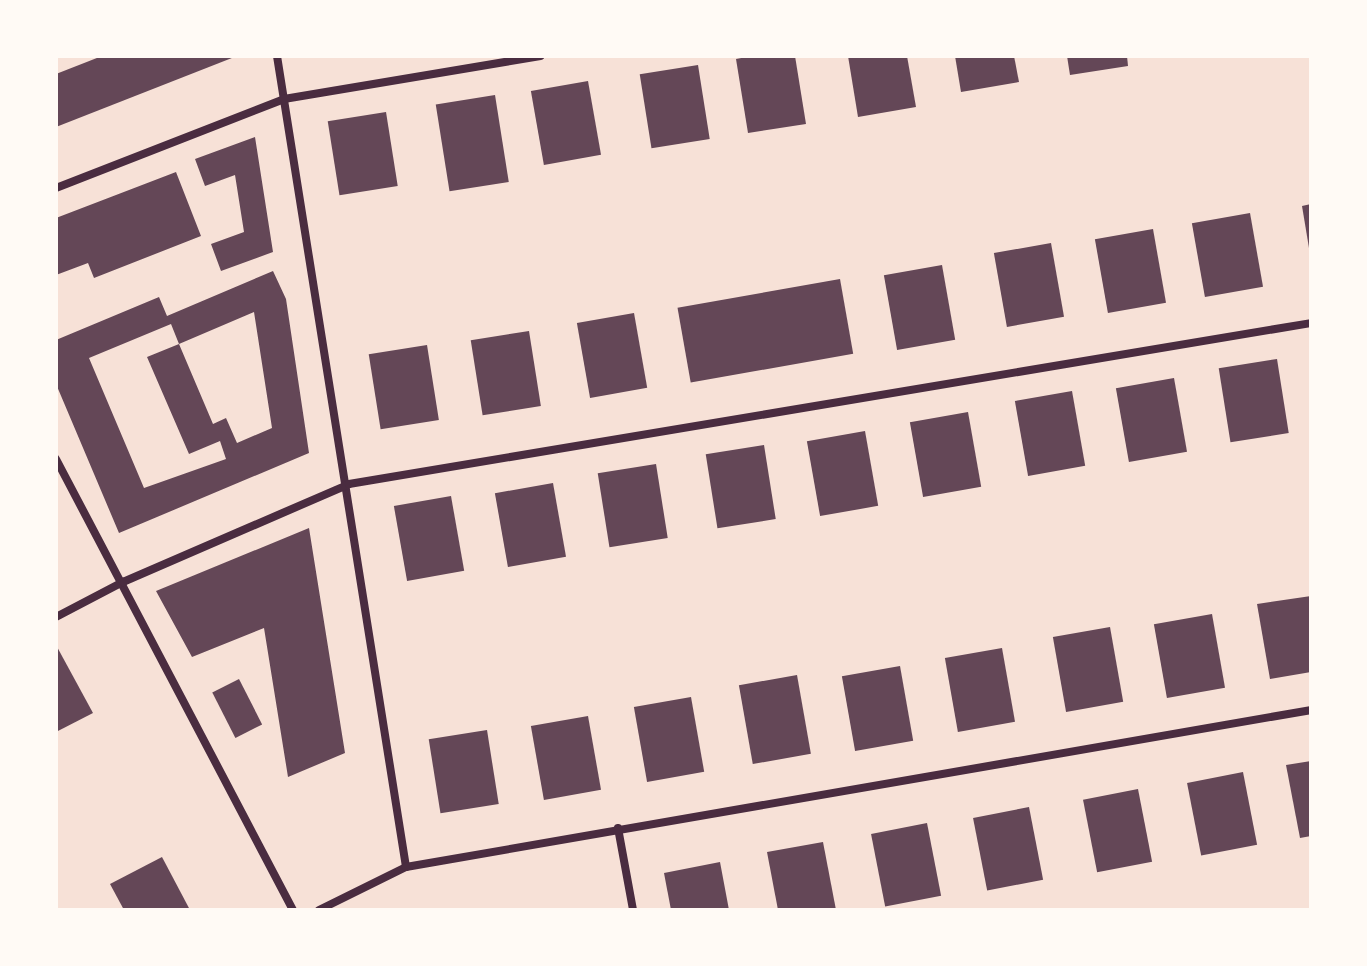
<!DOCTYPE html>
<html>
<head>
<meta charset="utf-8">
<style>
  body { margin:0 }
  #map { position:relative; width:1367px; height:966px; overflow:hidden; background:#f7e1d7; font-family:"Roboto Condensed",sans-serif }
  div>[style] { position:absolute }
  .building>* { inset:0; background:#644757; transform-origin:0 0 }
  .minor>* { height:8px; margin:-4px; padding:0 4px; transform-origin:4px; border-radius:4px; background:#4a2c40 }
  span { translate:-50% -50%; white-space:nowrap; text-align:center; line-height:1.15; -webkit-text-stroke:7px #fffaf5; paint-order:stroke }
  .frame { position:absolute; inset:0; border:58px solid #fffaf5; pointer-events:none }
</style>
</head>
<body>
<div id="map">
  <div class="building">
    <div style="clip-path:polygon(102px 56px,237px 56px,56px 127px,56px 74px)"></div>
    <div style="clip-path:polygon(752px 56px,795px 56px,806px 124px,748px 133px,736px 59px)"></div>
    <div style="clip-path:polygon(848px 56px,907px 56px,916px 107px,858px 117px)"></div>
    <div style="clip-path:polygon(955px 56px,1014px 56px,1019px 82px,961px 92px)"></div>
    <div style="clip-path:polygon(1067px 56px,1127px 56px,1128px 66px,1070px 75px)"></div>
    <div style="left:698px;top:65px;width:75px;height:59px;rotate:81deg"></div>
    <div style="left:588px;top:81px;width:75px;height:58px;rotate:80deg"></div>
    <div style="left:495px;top:95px;width:88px;height:60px;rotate:81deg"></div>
    <div style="left:386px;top:112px;width:75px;height:59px;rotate:81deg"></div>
    <div style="clip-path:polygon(255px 137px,273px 252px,221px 271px,211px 244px,244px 232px,235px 175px,205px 186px,195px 159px)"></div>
    <div style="clip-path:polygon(176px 172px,201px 236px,94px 278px,88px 263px,56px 275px,56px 218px)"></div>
    <div style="clip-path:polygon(1311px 204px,1311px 248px,1309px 248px,1302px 206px)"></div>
    <div style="left:1250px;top:213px;width:75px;height:59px;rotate:80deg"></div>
    <div style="left:1153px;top:229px;width:75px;height:59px;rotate:80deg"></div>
    <div style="left:1051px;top:243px;width:75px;height:58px;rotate:80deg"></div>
    <div style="left:942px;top:265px;width:76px;height:59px;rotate:80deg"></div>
    <div style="clip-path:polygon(evenodd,273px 271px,286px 299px,309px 453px,119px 533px,56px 384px,56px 340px,159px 297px,167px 316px,273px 271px,254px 312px,272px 428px,237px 443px,226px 418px,213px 424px,179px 344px,147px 357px,189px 454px,220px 441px,226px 459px,144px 488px,89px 358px,171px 324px,179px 344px,254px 312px)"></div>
    <div style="left:840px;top:279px;width:76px;height:165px;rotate:80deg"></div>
    <div style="left:634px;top:313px;width:76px;height:58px;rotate:80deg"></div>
    <div style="left:529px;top:331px;width:76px;height:59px;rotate:81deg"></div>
    <div style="left:427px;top:345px;width:76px;height:59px;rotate:81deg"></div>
    <div style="left:1277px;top:359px;width:75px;height:59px;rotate:81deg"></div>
    <div style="left:1174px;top:378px;width:75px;height:59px;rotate:80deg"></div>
    <div style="left:1072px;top:391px;width:76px;height:58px;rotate:80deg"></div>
    <div style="left:968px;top:412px;width:76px;height:59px;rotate:80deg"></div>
    <div style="left:865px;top:431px;width:76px;height:59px;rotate:80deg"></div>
    <div style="left:764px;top:445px;width:75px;height:59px;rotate:81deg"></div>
    <div style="left:656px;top:464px;width:75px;height:59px;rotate:81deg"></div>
    <div style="left:553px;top:483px;width:75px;height:59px;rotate:80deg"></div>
    <div style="left:451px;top:496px;width:76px;height:58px;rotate:80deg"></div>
    <div style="clip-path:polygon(309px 528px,345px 753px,288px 777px,264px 628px,192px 657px,156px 591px)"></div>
    <div style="clip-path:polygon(1311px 596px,1311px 672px,1270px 679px,1257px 604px)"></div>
    <div style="left:1212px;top:614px;width:75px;height:59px;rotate:80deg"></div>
    <div style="left:1110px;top:627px;width:76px;height:58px;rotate:80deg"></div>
    <div style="clip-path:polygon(56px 645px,93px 713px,56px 732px)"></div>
    <div style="left:1002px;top:648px;width:75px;height:58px;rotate:80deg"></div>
    <div style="left:900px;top:666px;width:76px;height:59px;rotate:80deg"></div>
    <div style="left:797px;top:675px;width:80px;height:59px;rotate:80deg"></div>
    <div style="left:239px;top:679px;width:51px;height:30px;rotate:63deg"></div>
    <div style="left:691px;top:697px;width:76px;height:58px;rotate:80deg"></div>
    <div style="left:588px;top:716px;width:75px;height:58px;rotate:80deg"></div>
    <div style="left:487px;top:730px;width:75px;height:59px;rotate:81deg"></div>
    <div style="clip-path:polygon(1311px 761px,1311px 836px,1300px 838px,1286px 765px)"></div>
    <div style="left:1243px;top:772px;width:74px;height:57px;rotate:79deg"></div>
    <div style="left:1138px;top:789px;width:74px;height:56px;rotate:79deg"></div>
    <div style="left:1029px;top:807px;width:74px;height:57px;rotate:79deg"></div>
    <div style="left:927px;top:823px;width:74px;height:57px;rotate:79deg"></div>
    <div style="clip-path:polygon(823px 842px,836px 910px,778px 910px,767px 852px)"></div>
    <div style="clip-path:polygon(162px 857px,190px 910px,124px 910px,110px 884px)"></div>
    <div style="clip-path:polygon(720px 862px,729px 910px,671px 910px,664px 873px)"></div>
  </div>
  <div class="minor">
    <div style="left:277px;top:56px;width:821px;rotate:80.96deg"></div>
    <div style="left:56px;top:188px;width:245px;rotate:-21.3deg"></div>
    <div style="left:284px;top:99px;width:260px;rotate:-9.5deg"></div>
    <div style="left:56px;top:459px;width:509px;rotate:62.28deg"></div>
    <div style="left:56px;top:617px;width:76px;rotate:-27.6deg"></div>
    <div style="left:123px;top:582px;width:246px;rotate:-23.4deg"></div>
    <div style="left:349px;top:484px;width:975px;rotate:-9.5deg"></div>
    <div style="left:618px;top:828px;width:83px;rotate:79.6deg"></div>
    <div style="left:319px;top:910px;width:97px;rotate:-26.3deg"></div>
    <div style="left:406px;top:867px;width:919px;rotate:-9.84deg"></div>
  </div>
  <div class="frame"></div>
</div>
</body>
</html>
